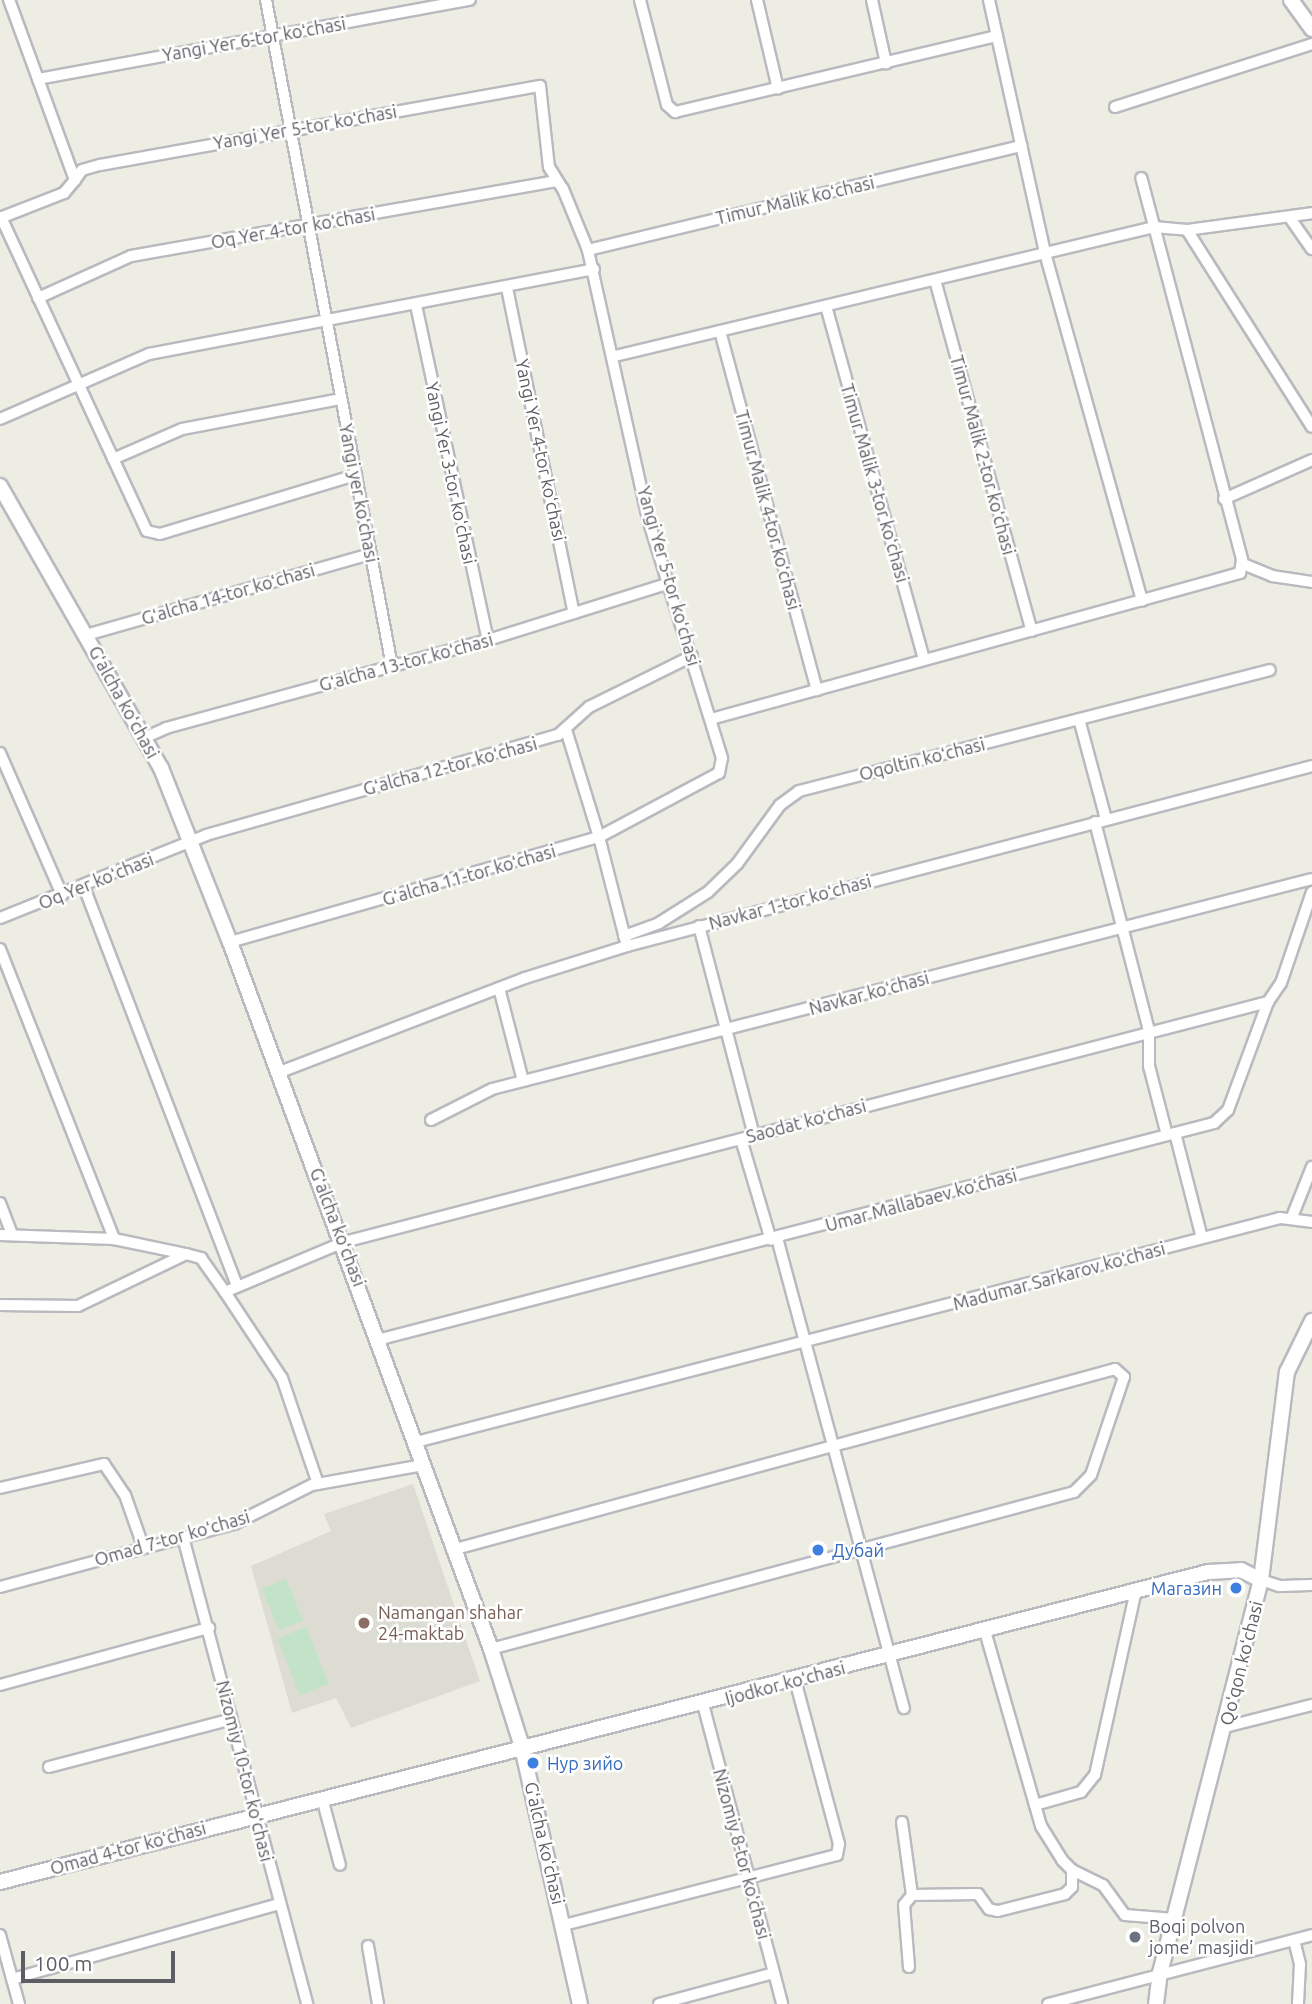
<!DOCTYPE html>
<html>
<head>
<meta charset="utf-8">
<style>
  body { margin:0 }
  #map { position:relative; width:1312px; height:2004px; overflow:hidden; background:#edede4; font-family:Ubuntu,sans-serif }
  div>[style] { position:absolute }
  .education>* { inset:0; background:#dddcd3 }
  .green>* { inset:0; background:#c3e3c9; transform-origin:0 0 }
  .roads { filter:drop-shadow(2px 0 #b9babf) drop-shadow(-2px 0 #b9babf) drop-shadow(0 2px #b9babf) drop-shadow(0 -2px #b9babf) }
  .street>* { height:10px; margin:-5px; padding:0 5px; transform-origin:5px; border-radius:5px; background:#fff }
  .secondary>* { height:14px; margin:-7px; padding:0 7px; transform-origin:7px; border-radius:7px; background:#fff }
  .dots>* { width:19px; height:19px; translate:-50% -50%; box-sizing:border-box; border:4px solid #fff; border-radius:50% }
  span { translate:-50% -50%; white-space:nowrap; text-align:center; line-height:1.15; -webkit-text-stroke:5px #fff; paint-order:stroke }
  .street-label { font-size:18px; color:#5c5e63 }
  .shop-label { font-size:18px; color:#366cbe }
  .left { translate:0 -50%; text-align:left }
  .right { translate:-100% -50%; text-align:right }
  .education-label { font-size:18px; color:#785e54 }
  .worship-label { font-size:18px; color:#5b616d }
  .scale { position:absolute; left:21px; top:1951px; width:154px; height:32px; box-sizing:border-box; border:4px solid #5c5e63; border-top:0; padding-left:9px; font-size:21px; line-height:24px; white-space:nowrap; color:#5c5e63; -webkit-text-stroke:5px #fff; paint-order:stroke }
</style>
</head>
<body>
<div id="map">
  <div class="education">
    <div style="clip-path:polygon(413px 1484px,480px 1681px,351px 1728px,336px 1698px,292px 1713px,251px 1566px,331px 1531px,324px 1514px)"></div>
  </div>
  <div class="green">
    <div style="left:286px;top:1579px;width:45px;height:26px;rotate:68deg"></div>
    <div style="left:306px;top:1627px;width:61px;height:31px;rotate:68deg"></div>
  </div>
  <div class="roads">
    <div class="street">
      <div style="left:266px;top:0;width:678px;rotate:79.29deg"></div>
      <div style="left:640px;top:0;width:108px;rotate:75.6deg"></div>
      <div style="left:667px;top:105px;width:11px;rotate:41deg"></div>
      <div style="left:675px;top:112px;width:331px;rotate:-13.3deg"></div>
      <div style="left:757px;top:0;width:91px;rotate:76.7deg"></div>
      <div style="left:872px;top:0;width:65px;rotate:77.5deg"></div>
      <div style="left:989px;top:0;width:259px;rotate:77.5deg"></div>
      <div style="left:1045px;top:253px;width:361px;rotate:74.4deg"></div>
      <div style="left:38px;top:79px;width:439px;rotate:-10.4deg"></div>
      <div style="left:1115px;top:107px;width:207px;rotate:-17.7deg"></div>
      <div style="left:75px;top:180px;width:12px;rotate:-55deg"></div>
      <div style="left:82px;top:170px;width:19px;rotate:-16deg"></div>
      <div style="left:100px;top:165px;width:447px;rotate:-10.2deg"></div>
      <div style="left:540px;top:86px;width:81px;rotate:83.7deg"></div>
      <div style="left:549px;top:167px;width:26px;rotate:58deg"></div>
      <div style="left:563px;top:189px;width:66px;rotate:67.7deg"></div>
      <div style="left:1px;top:217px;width:346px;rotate:65.1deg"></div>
      <div style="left:147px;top:531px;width:13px;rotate:13deg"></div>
      <div style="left:160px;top:534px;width:205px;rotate:-16.8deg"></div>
      <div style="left:0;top:218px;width:69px;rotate:-21.3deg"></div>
      <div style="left:64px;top:193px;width:17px;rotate:-50deg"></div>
      <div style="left:75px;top:180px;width:192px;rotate:-110.1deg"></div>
      <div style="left:1290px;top:218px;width:38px;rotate:55deg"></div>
      <div style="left:1187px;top:230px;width:233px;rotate:57.6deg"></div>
      <div style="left:935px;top:280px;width:364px;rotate:74.6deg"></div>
      <div style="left:507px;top:288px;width:332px;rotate:78.4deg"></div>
      <div style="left:38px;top:298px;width:102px;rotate:-24.3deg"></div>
      <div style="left:131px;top:256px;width:432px;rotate:-10deg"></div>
      <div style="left:416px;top:305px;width:343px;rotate:77.9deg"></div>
      <div style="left:826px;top:306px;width:367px;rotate:74.5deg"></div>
      <div style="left:720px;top:331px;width:372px;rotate:74.9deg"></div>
      <div style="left:615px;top:356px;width:554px;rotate:-13.46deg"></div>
      <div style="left:1154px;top:227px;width:33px;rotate:5deg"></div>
      <div style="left:1187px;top:230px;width:126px;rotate:-7.7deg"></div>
      <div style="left:0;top:419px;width:163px;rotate:-23.6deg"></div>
      <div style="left:149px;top:354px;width:453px;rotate:-10.8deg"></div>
      <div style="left:113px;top:459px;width:75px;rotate:-23.5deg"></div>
      <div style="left:182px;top:429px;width:162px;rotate:-10.7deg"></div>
      <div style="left:1224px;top:499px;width:96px;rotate:-23.9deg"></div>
      <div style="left:1243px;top:564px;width:31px;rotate:22deg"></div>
      <div style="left:1272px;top:576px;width:40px;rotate:8.5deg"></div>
      <div style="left:86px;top:635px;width:296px;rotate:-15.9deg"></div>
      <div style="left:711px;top:719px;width:549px;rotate:-15.43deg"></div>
      <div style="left:1240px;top:573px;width:14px;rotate:-82deg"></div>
      <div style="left:1242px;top:559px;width:394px;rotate:-104.8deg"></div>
      <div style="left:1079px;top:719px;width:104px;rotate:74.9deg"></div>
      <div style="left:144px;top:738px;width:24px;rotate:-24deg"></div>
      <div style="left:166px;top:728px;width:334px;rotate:-15.3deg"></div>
      <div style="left:488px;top:640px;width:188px;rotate:-17.4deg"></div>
      <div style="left:0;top:753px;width:155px;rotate:66.4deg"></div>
      <div style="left:1095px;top:822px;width:216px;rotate:75.5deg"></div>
      <div style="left:1149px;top:1031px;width:35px;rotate:90deg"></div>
      <div style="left:1149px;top:1066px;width:71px;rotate:75.4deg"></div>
      <div style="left:84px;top:887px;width:426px;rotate:69deg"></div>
      <div style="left:0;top:918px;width:222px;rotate:-21.9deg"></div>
      <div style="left:206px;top:835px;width:366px;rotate:-15.9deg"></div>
      <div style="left:558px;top:735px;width:42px;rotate:-42.1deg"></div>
      <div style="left:589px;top:707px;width:115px;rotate:-26.3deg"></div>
      <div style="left:699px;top:926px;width:216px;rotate:75.3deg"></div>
      <div style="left:624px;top:936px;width:37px;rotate:-20deg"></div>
      <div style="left:659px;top:923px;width:58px;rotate:-32.3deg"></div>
      <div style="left:708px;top:892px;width:40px;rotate:-44deg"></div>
      <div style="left:737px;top:864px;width:73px;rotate:-53.9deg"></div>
      <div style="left:780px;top:805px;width:24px;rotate:-36deg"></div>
      <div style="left:799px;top:791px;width:486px;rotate:-14.4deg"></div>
      <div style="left:230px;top:942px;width:384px;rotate:-15.9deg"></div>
      <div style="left:599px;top:837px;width:112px;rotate:-107.1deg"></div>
      <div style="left:627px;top:946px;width:113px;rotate:-104.4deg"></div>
      <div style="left:599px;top:837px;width:136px;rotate:-28.1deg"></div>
      <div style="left:719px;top:773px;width:15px;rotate:-79deg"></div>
      <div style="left:722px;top:758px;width:250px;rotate:-107.2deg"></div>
      <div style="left:648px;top:519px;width:276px;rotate:-102.6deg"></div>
      <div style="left:588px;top:250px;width:446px;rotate:-13.5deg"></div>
      <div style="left:0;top:949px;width:312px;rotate:68.5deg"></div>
      <div style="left:499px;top:988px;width:96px;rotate:75.5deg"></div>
      <div style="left:280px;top:1072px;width:262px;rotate:-21deg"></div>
      <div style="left:525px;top:978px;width:107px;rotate:-17.4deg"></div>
      <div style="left:627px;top:946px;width:708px;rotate:-14.72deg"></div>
      <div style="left:431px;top:1120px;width:68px;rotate:-26.9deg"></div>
      <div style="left:492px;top:1089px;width:846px;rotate:-14.36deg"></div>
      <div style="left:1175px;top:1133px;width:108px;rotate:75.6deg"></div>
      <div style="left:741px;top:1139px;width:105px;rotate:73.5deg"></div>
      <div style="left:0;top:1203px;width:34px;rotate:69deg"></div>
      <div style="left:1292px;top:1217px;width:54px;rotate:-68.2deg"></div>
      <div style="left:0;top:1235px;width:114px;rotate:2deg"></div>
      <div style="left:114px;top:1239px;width:74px;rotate:11.8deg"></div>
      <div style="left:777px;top:1238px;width:487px;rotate:74.9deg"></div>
      <div style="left:225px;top:1292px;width:103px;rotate:56.5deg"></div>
      <div style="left:282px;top:1378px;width:112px;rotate:71.2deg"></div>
      <div style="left:0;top:1305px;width:78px;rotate:0.7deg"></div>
      <div style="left:78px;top:1306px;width:120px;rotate:-25.7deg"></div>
      <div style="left:186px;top:1254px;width:16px;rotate:15deg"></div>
      <div style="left:201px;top:1258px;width:42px;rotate:54.8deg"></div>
      <div style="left:225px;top:1292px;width:129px;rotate:-22.8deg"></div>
      <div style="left:344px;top:1242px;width:955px;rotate:-14.56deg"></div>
      <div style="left:381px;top:1339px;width:861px;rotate:-14.54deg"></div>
      <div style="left:1214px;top:1123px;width:19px;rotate:-43deg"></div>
      <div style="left:1228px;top:1110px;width:115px;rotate:-69.7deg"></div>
      <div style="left:1268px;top:1002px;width:23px;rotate:-56deg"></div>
      <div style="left:1281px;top:983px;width:96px;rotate:-71.2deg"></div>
      <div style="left:416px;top:1442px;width:893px;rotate:-14.53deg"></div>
      <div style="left:1280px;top:1218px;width:32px;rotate:7deg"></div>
      <div style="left:0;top:1488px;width:107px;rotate:-13deg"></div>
      <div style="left:104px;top:1464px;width:37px;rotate:56deg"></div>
      <div style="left:125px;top:1495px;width:54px;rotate:70.6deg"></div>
      <div style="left:183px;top:1537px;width:483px;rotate:75.1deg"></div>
      <div style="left:452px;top:1550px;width:687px;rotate:-15.27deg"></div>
      <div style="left:1115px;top:1369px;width:12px;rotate:42deg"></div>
      <div style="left:1124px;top:1377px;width:103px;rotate:108.6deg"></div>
      <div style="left:1091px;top:1475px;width:24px;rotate:135deg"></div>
      <div style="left:1074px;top:1492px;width:604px;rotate:164.93deg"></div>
      <div style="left:1261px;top:1580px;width:19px;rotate:18deg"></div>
      <div style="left:1279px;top:1586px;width:33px;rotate:-2deg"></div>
      <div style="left:0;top:1587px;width:242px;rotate:-15.1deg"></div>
      <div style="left:234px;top:1524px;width:87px;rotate:-26.6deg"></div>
      <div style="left:312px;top:1485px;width:113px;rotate:-10.2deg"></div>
      <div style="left:985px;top:1631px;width:181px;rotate:74deg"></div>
      <div style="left:1035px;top:1805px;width:48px;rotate:-15.8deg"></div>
      <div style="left:1081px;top:1792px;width:22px;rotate:-51deg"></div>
      <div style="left:1095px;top:1775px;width:189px;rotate:-77.5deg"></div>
      <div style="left:0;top:1685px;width:217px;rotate:-15.3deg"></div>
      <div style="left:703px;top:1704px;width:310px;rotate:75.2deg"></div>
      <div style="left:1225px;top:1727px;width:90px;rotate:-14.2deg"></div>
      <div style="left:49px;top:1767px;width:189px;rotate:-14.7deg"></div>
      <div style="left:322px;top:1798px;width:69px;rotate:75deg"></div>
      <div style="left:1035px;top:1805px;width:22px;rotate:74deg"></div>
      <div style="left:1041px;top:1826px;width:40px;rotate:58deg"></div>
      <div style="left:1062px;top:1860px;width:14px;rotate:45deg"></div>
      <div style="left:1072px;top:1870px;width:34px;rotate:26deg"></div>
      <div style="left:1103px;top:1885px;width:37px;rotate:54deg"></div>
      <div style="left:1125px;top:1915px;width:50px;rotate:4.6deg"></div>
      <div style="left:902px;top:1822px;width:74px;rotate:82.2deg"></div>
      <div style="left:912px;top:1895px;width:66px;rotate:-0.9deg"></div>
      <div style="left:978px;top:1894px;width:19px;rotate:54deg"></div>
      <div style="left:989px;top:1909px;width:9px;rotate:13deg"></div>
      <div style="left:998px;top:1911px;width:69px;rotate:-14.2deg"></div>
      <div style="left:1065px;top:1894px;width:10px;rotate:-45deg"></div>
      <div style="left:1072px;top:1887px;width:17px;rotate:-90deg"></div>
      <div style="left:564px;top:1925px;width:282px;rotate:-14.4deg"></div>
      <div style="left:837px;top:1855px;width:11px;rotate:-80deg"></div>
      <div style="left:839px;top:1844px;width:170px;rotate:-105deg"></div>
      <div style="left:0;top:1935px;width:72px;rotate:74.6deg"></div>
      <div style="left:1294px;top:1940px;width:25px;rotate:76deg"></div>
      <div style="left:1300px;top:1964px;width:40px;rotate:92.9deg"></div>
      <div style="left:368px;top:1946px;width:59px;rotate:80.2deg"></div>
      <div style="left:909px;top:1967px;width:62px;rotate:-94.6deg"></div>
      <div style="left:904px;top:1905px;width:13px;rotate:-51deg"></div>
      <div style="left:12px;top:1979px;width:276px;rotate:-15.7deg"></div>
      <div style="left:659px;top:2004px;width:119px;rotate:-15.1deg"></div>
      <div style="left:1048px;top:2004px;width:273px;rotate:-14.6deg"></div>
    </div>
    <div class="secondary">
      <div style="left:1291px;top:0;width:36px;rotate:54deg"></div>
      <div style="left:0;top:486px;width:325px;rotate:60.3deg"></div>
      <div style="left:161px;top:768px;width:187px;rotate:68.4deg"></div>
      <div style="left:230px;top:942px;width:754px;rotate:69.74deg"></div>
      <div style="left:491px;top:1649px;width:103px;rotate:72.4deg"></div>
      <div style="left:522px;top:1747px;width:263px;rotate:77.3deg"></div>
      <div style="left:0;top:1882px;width:1247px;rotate:-14.39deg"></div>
      <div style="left:1208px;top:1572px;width:33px;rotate:-3deg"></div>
      <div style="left:1241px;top:1570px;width:22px;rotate:27deg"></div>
      <div style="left:1156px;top:2004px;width:31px;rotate:-83deg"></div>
      <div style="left:1160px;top:1973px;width:406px;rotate:-75.6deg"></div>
      <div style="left:1261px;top:1580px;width:210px;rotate:-82.9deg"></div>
      <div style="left:1287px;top:1372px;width:57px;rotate:-63.9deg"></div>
    </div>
  </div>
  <div class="dots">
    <div style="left:818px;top:1550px;background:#3f7fe0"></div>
    <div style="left:1236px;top:1588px;background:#3f7fe0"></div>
    <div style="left:364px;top:1623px;background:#8d6e63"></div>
    <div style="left:533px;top:1763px;background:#3f7fe0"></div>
    <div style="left:1135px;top:1937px;background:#6b7280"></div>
  </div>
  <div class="street-label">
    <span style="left:254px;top:39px;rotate:-10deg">Yangi Yer 6-tor koʻchasi</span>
    <span style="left:305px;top:127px;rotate:-10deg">Yangi Yer 5-tor koʻchasi</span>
    <span style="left:795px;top:200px;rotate:-13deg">Timur Malik koʻchasi</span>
    <span style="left:293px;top:228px;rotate:-10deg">Oq Yer 4-tor koʻchasi</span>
    <span style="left:541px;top:450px;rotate:78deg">Yangi Yer 4-tor koʻchasi</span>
    <span style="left:983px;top:455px;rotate:75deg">Timur Malik 2-tor koʻchasi</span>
    <span style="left:451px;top:473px;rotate:78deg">Yangi Yer 3-tor koʻchasi</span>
    <span style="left:875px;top:483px;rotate:74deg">Timur Malik 3-tor koʻchasi</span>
    <span style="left:359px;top:493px;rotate:79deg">Yangi yer koʻchasi</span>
    <span style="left:768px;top:510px;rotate:75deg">Timur Malik 4-tor koʻchasi</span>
    <span style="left:669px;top:576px;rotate:74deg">Yangi Yer 5-tor koʻchasi</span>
    <span style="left:228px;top:594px;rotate:-16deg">Gʻalcha 14-tor koʻchasi</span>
    <span style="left:406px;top:662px;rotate:-15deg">Gʻalcha 13-tor koʻchasi</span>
    <span style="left:124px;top:702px;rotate:61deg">Gʻalcha koʻchasi</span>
    <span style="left:922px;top:759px;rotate:-14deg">Oqoltin koʻchasi</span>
    <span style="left:450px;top:766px;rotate:-15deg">Gʻalcha 12-tor koʻchasi</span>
    <span style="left:469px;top:875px;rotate:-16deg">Gʻalcha 11-tor koʻchasi</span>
    <span style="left:96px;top:881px;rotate:-22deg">Oq Yer koʻchasi</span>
    <span style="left:790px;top:902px;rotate:-15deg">Navkar 1-tor koʻchasi</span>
    <span style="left:869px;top:993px;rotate:-15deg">Navkar koʻchasi</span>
    <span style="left:806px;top:1121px;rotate:-15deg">Saodat koʻchasi</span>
    <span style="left:921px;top:1200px;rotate:-15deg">Umar Mallabaev koʻchasi</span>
    <span style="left:338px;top:1227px;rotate:69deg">Gʻalcha koʻchasi</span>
    <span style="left:1059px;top:1276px;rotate:-15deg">Madumar Sarkarov koʻchasi</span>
    <span style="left:172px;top:1538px;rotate:-16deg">Omad 7-tor koʻchasi</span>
    <span style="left:1241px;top:1663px;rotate:-76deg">Qoʻqon koʻchasi</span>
    <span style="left:785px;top:1683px;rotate:-15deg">Ijodkor koʻchasi</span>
    <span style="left:245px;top:1771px;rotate:76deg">Nizomiy 10-tor koʻchasi</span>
    <span style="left:545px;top:1843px;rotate:77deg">Gʻalcha koʻchasi</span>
    <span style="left:128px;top:1848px;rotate:-15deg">Omad 4-tor koʻchasi</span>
    <span style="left:742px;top:1854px;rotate:75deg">Nizomiy 8-tor koʻchasi</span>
  </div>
  <div class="shop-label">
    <span class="left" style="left:832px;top:1550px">Дубай</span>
    <span class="right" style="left:1222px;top:1588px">Магазин</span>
    <span class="left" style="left:547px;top:1763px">Нур зийо</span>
  </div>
  <div class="education-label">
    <span class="left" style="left:378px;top:1623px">Namangan shahar<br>24-maktab</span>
  </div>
  <div class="worship-label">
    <span class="left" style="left:1149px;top:1937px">Boqi polvon<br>jome’ masjidi</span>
  </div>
  <div class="scale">100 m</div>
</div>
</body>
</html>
